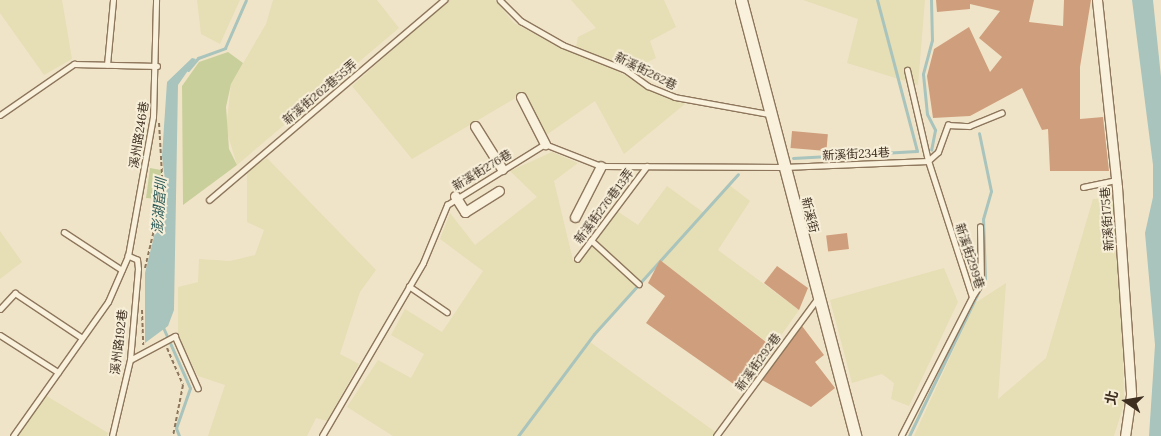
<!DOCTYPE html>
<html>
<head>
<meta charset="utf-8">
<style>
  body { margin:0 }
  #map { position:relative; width:1161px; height:436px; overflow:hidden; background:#f0e4c8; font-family:Lora,"Noto Sans TC",serif }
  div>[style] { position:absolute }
  .farmland>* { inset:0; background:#e6deb5 }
  .green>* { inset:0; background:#c9cf9b }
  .water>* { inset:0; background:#a9c4bc }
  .stream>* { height:3px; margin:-1.5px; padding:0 1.5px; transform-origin:1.5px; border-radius:1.5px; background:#a9c4bc }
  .building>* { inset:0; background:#cf9f7d; transform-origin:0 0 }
  .path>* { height:2px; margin-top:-1px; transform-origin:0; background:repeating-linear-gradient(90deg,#8d765c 0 4px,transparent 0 6.5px) }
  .roads { filter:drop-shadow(1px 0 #8d765c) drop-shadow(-1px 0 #8d765c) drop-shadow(0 1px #8d765c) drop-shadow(0 -1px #8d765c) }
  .lane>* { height:4.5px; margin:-2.25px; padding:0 2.25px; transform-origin:2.25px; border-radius:2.25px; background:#faf1dc }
  .street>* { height:9px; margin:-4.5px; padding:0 4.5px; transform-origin:4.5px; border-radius:4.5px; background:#faf1dc }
  .secondary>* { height:11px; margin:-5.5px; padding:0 5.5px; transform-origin:5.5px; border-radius:5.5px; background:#faf1dc }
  span { translate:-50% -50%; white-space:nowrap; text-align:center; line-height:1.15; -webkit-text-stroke:4px #f7eed8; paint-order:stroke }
  .street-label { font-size:12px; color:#3d2e20 }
  .water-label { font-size:14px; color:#2f5d5a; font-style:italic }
  .north { position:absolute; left:1101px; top:376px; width:50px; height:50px; -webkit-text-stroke:4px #f7eed8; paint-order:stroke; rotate:283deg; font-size:14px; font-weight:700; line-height:20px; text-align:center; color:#3d2e20 }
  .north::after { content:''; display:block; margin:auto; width:18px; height:22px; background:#3d2e20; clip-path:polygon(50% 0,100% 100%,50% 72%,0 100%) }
</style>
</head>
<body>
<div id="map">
  <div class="farmland">
    <div style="clip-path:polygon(0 0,62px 0,72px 59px,44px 75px,0 13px)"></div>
    <div style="clip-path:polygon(197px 0,240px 0,220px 44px,201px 34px)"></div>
    <div style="clip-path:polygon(273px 0,377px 0,399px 28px,237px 165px,226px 129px,231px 84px,266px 24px)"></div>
    <div style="clip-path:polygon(448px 0,495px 0,514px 23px,553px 44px,608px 65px,651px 91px,685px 104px,624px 154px,595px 101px,545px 136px,524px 93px,412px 159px,352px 86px)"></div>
    <div style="clip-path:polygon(571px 0,664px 0,676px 27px,650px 41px,656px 58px,633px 69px,576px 47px,578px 37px,596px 28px)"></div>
    <div style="clip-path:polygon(803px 0,925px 0,918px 85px,847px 63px,858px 19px)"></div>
    <div style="clip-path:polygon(552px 152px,578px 163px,554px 181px,573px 260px,614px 209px,638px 225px,667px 186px,704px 213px,728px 184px,750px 201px,718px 250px,799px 310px,773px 347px,660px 260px,590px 342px,721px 436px,393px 436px,347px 407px,378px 360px,411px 378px,424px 354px,391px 335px,405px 309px,442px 332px,483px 271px,440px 239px,450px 213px,475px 245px,537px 197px,510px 171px)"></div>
    <div style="clip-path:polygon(267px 158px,376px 270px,360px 292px,340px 354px,359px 364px,327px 421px,316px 418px,307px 436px,208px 436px,225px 385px,198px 376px,178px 338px,178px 287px,198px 282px,199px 259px,230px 261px,255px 255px,264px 230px,247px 222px,247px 171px)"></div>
    <div style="clip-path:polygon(1112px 198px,1121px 263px,1124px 404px,1114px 436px,914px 436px,975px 303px,1006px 283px,998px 399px,1046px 358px,1093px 199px)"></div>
    <div style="clip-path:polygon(0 231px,22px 262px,0 279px)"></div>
    <div style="clip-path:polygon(944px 268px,958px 302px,909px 406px,891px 399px,894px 383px,882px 374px,852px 383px,830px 300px)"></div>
    <div style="clip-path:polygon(45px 395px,108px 433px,107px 436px,18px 436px)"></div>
  </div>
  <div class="green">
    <div style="clip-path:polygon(228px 52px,243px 63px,231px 84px,226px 107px,229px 149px,237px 165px,183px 205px,182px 86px,199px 62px)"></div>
    <div style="clip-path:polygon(150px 168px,161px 170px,159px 199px,146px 198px)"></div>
  </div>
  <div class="water">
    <div style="clip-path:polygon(1132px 0,1153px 0,1161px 77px,1161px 436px,1149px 436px,1155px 345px,1145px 233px,1153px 197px,1153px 165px)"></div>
    <div style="clip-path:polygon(192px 58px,196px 59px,178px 85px,174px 310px,168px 326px,145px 343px,145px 273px,166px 188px,162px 156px,167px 82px)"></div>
  </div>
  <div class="stream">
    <div style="left:931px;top:0;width:40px;rotate:88.6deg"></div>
    <div style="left:932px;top:40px;width:35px;rotate:105deg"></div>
    <div style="left:923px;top:74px;width:40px;rotate:84.3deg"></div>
    <div style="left:927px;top:114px;width:18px;rotate:63deg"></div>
    <div style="left:935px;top:130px;width:20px;rotate:101deg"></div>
    <div style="left:188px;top:70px;width:16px;rotate:-50deg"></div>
    <div style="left:198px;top:58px;width:29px;rotate:-20deg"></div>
    <div style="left:225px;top:48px;width:52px;rotate:-66.4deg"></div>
    <div style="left:793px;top:158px;width:124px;rotate:-3.2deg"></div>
    <div style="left:917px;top:151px;width:156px;rotate:-104.8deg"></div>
    <div style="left:162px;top:325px;width:69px;rotate:66deg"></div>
    <div style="left:190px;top:388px;width:42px;rotate:109.3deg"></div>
    <div style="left:176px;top:428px;width:9px;rotate:69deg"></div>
    <div style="left:518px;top:436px;width:127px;rotate:-53.3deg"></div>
    <div style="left:594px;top:334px;width:215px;rotate:-48deg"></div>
    <div style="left:909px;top:436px;width:175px;rotate:-64.3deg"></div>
    <div style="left:985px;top:278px;width:59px;rotate:-91.9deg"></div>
    <div style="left:983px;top:219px;width:29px;rotate:-74deg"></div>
    <div style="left:991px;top:191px;width:59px;rotate:-101.7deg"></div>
  </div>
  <div class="building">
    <div style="clip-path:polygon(936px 0,1034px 0,1029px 22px,1063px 26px,1064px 0,1091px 0,1080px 67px,1080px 119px,1103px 117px,1109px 171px,1050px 171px,1048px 129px,1042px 130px,1022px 88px,970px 116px,933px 118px,927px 76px,934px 49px,969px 27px,990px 72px,1002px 57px,979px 38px,1000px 11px,970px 4px,970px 9px,937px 12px)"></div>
    <div style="left:792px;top:131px;width:36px;height:17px;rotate:5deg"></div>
    <div style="left:847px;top:233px;width:16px;height:21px;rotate:83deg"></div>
    <div style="clip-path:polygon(660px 260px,775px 349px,742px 390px,646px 323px,665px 296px,648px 283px)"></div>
    <div style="clip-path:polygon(777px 266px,808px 288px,799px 310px,764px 283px)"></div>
    <div style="clip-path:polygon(802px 326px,824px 355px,815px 362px,835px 388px,811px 407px,762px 380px)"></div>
  </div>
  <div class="path">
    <div style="left:145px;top:268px;width:78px;rotate:-76.7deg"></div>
    <div style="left:163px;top:192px;width:70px;rotate:-93.3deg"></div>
    <div style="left:142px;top:310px;width:35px;rotate:88deg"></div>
    <div style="left:167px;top:348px;width:40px;rotate:66.6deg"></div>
    <div style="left:183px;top:385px;width:52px;rotate:101.1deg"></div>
  </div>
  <div class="roads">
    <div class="lane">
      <div style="left:500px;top:0;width:30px;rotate:45deg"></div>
      <div style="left:521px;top:21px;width:48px;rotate:29.7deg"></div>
      <div style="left:563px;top:45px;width:68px;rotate:21.6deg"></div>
      <div style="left:626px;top:70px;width:27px;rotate:36deg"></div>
      <div style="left:648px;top:86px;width:29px;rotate:22deg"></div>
      <div style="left:675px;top:97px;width:96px;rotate:10.3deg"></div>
      <div style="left:107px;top:65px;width:65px;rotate:-84.7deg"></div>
      <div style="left:0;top:115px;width:90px;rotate:-34.6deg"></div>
      <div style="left:74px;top:64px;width:83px;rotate:1.4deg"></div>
      <div style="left:1083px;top:187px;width:34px;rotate:-12deg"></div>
      <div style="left:209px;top:200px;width:309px;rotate:-40.4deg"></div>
      <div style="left:64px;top:232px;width:69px;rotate:33.2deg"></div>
      <div style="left:591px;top:240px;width:65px;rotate:42.5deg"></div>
      <div style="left:577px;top:259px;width:116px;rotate:-53deg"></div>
      <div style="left:409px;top:286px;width:46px;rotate:34.4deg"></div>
      <div style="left:972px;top:297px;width:17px;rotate:-57deg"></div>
      <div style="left:981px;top:283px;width:56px;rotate:-91deg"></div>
      <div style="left:0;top:309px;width:22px;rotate:-47deg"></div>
      <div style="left:15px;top:293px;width:79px;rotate:33.7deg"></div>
      <div style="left:0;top:335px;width:69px;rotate:32.5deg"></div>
      <div style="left:130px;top:360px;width:51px;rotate:-28.1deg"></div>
      <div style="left:175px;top:336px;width:57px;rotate:66.1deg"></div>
      <div style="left:13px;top:436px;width:164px;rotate:-54.7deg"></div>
      <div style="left:108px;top:302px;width:50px;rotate:-66.5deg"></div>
      <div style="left:128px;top:256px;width:141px;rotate:-79.8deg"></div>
      <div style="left:153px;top:117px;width:117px;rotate:-88.5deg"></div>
      <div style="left:112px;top:436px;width:78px;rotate:-76.7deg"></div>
      <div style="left:130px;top:360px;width:91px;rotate:-85deg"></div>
      <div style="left:138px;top:269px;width:9px;rotate:-96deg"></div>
      <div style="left:137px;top:260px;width:10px;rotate:-156deg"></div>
      <div style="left:322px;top:436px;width:200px;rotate:-59.7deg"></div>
      <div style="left:423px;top:263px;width:63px;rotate:-67.5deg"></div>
      <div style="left:447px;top:205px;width:115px;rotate:-31.9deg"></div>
      <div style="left:545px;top:144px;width:60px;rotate:21.4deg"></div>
      <div style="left:601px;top:166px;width:183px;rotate:0.3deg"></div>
      <div style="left:784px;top:167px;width:144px;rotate:-2.4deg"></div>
      <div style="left:928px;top:161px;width:13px;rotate:-42deg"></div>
      <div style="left:938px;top:152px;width:29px;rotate:-70deg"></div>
      <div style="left:948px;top:125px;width:21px;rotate:3deg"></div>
      <div style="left:969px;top:126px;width:35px;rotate:-22deg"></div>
      <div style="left:716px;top:436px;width:170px;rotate:-53.6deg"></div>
      <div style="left:901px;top:436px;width:156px;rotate:-62.9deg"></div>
      <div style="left:972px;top:297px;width:143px;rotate:-107.9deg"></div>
      <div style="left:928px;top:161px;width:93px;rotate:-103deg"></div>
    </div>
    <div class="street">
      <div style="left:1097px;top:0;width:188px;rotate:83.9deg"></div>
      <div style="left:1117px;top:187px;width:208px;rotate:86.1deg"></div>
      <div style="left:1131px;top:395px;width:41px;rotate:98.3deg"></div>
      <div style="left:521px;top:97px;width:53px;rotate:62.9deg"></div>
      <div style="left:475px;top:126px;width:51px;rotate:57.9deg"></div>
      <div style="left:455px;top:196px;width:19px;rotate:58deg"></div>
      <div style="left:465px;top:212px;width:40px;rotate:-32deg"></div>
      <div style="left:575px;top:217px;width:57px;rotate:-63deg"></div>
    </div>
    <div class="secondary">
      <div style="left:741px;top:0;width:451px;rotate:75.3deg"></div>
    </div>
  </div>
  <div class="street-label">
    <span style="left:646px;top:71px;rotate:27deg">新溪街262巷</span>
    <span style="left:320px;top:92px;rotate:-40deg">新溪街262巷55弄</span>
    <span style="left:139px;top:135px;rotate:-81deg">溪州路246巷</span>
    <span style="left:856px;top:154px;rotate:-3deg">新溪街234巷</span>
    <span style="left:482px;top:170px;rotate:-31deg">新溪街276巷</span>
    <span style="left:604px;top:206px;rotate:-53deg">新溪街276巷13弄</span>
    <span style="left:810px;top:215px;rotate:76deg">新溪街</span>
    <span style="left:1107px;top:219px;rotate:-94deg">新溪街175巷</span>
    <span style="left:970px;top:256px;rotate:72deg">新溪街299巷</span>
    <span style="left:119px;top:342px;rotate:-83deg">溪州路192巷</span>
    <span style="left:758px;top:362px;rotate:-54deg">新溪街292巷</span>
  </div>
  <div class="water-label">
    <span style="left:159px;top:206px;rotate:-86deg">澎湖窟圳</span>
  </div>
  <div class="north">北</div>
</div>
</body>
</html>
